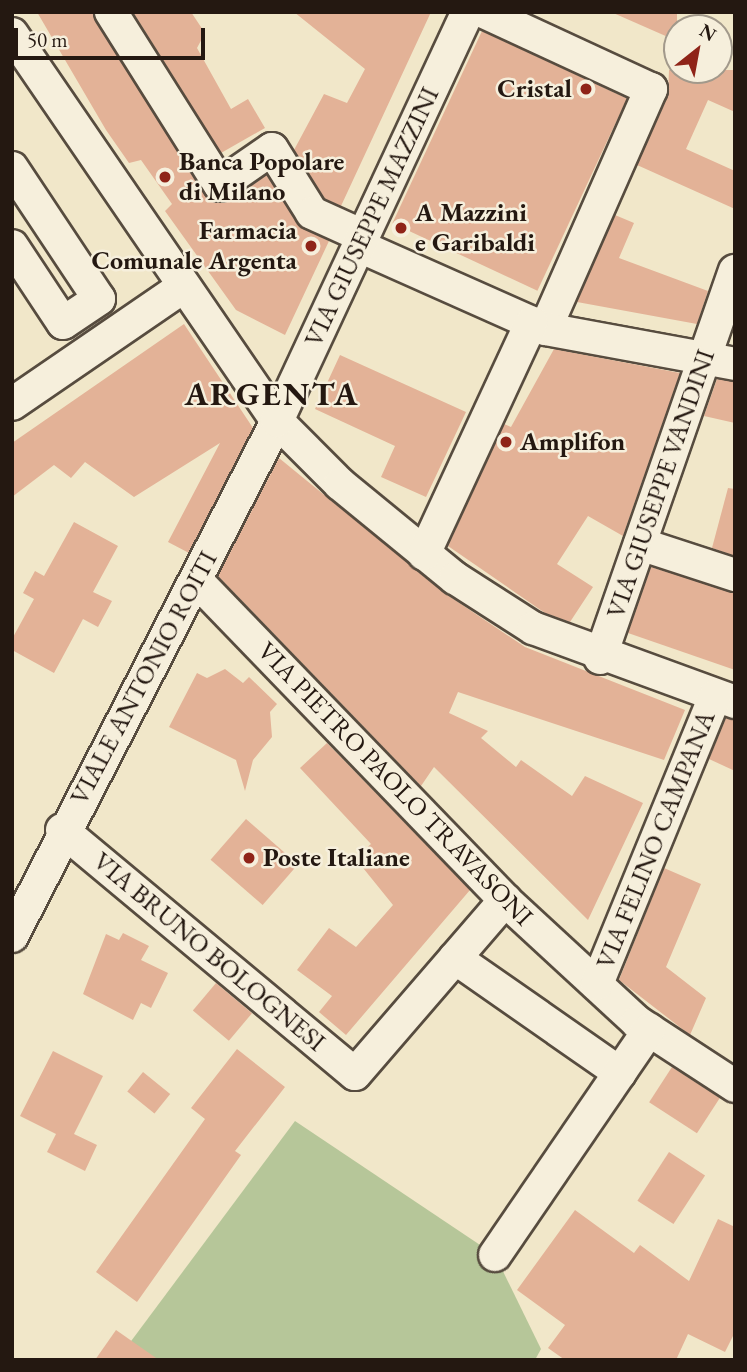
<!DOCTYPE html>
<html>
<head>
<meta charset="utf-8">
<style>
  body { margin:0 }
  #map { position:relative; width:747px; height:1372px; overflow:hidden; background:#f1e7c9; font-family:"EB Garamond",serif }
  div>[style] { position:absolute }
  .green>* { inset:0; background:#b6c699 }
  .building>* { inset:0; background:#e3b297; transform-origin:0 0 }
  .roads { filter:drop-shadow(2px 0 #574c3f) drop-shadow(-2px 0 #574c3f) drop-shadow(0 2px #574c3f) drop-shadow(0 -2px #574c3f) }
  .minor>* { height:32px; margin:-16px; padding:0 16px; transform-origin:16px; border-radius:16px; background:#f6efdc }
  .dots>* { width:19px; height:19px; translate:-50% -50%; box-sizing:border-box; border:4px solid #f6efdc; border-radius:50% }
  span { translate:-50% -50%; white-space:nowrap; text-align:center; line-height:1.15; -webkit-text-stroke:5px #f6efdc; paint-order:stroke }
  .poi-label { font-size:26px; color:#241811; font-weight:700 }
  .right { translate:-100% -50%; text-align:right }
  .left { translate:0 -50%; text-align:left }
  .street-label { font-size:26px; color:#241811 }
  .district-label { font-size:33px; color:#241811; font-weight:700; letter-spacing:2px }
  .frame { position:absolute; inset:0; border:14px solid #241811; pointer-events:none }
  .north { position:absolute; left:663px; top:14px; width:70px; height:70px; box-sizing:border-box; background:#f6efdc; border:2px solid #a2998b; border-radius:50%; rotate:31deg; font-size:19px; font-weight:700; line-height:28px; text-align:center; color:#241811 }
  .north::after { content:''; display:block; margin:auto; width:24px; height:32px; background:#8f2418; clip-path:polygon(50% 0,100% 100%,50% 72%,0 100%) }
  .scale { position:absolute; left:14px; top:28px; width:191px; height:32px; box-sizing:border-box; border:4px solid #241811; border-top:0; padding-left:9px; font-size:21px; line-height:24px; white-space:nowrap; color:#241811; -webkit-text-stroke:5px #f6efdc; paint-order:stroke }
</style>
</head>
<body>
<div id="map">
  <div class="green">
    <div style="clip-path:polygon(295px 1121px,495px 1255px,541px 1349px,535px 1360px,117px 1360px)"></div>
  </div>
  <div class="building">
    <div style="clip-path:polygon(37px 12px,93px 12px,211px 201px,230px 200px,267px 175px,297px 223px,329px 241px,285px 335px,236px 310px,165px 211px,172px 204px,141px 160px,129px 163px,106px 130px)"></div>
    <div style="clip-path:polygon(133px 12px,191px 12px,205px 33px,197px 48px,231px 109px,248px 99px,265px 128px,221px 153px)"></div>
    <div style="clip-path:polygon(294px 12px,431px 12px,341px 206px,325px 199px,294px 150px,324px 94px,347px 103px,365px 69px)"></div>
    <div style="clip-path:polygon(611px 12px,677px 12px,677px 41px)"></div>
    <div style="left:482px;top:31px;width:160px;height:212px;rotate:25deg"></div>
    <div style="clip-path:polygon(669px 70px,735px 70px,735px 112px,708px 100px,686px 149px,735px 171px,735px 209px,637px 165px,668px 96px)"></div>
    <div style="clip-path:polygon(615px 215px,634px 223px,619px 258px,708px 291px,697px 324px,577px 302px)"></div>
    <div style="clip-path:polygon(184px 324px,253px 428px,189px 553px,168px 542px,220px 443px,134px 497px,85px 462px,71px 478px,54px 465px,12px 497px,12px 443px)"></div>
    <div style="clip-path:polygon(554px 349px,680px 373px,623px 536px,588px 516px,557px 564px,593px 587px,570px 622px,545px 613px,448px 546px,504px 424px,511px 427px)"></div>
    <div style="clip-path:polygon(340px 355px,466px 412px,426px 497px,381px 477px,395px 446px,315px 409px)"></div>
    <div style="clip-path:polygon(717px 379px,735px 382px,735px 423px,704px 416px)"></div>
    <div style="clip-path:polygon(279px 458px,443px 592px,525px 647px,685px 710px,664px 760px,458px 692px,449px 713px,488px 731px,481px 738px,516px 767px,521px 760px,572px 796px,585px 776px,643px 803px,588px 920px,434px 767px,421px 786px,218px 576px)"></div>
    <div style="clip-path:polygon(728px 488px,735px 489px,735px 556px,712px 548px)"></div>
    <div style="clip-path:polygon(74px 522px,118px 546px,93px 592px,112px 601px,98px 627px,83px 619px,54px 673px,12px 650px,12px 639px,34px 599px,23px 593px,35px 571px,44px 576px)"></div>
    <div style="clip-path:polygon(651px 567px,735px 593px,735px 670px,628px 633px)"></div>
    <div style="clip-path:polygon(225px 669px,243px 683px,249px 677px,277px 704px,270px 712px,272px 737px,253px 760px,245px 791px,236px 760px,169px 727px,197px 673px,207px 678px)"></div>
    <div style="clip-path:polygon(726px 718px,735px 720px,735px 771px,709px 759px)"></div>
    <div style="clip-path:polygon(327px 743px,470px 890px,346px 1035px,319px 1012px,332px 996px,297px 970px,329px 928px,356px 947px,393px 905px,355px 858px,371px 844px,300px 768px)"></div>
    <div style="left:246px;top:819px;width:69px;height:54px;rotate:41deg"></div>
    <div style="clip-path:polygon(664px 868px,701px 884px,666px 967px,706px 998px,690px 1035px,619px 980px)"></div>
    <div style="clip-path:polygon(123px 933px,149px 946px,141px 960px,168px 973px,151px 1008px,141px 1003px,133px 1020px,83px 994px,106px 934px,119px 940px)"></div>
    <div style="left:216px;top:983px;width:47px;height:36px;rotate:40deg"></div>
    <div style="clip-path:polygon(237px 1049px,285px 1087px,235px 1151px,241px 1155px,137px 1302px,96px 1272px,205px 1119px,191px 1108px)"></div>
    <div style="clip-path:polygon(53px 1051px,103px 1076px,74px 1134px,97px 1145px,85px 1171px,47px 1152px,56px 1134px,20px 1116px)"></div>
    <div style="left:672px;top:1067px;width:57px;height:42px;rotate:33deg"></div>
    <div style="left:143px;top:1072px;width:35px;height:25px;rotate:39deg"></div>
    <div style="left:669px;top:1152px;width:43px;height:58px;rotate:33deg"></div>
    <div style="clip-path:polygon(575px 1210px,634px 1253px,640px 1245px,689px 1281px,718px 1219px,735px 1227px,735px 1332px,725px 1352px,688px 1334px,676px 1360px,565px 1360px,548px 1348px,565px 1325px,517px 1290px)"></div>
    <div style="clip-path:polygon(116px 1330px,159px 1360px,95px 1360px)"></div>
  </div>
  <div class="roads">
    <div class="minor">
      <div style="left:111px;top:12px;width:204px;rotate:57.8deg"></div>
      <div style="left:220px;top:185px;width:63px;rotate:-34.7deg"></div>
      <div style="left:272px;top:149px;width:75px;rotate:58deg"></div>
      <div style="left:312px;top:213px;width:56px;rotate:24.3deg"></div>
      <div style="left:484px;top:12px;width:184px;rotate:24.8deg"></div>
      <div style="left:651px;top:89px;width:262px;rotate:113.8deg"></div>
      <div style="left:12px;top:34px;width:469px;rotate:55.6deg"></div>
      <div style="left:277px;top:421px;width:89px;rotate:45deg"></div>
      <div style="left:340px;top:484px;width:149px;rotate:39.3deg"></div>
      <div style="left:455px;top:578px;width:93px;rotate:32.7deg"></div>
      <div style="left:533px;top:628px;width:215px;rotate:20.1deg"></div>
      <div style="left:12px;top:168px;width:157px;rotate:56.4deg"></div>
      <div style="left:99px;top:299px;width:43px;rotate:146.3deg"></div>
      <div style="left:63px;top:323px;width:92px;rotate:-123.5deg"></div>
      <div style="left:359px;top:246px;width:204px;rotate:24deg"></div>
      <div style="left:545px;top:329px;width:193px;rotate:10.4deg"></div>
      <div style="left:12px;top:404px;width:207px;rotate:-34.4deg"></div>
      <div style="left:640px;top:544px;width:100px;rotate:18.1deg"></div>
      <div style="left:424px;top:554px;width:255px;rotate:-65.1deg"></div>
      <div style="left:197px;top:581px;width:443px;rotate:46deg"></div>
      <div style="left:505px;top:900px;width:180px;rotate:42.7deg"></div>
      <div style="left:637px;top:1022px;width:117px;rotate:33.1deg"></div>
      <div style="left:600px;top:658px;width:410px;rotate:-70.8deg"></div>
      <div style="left:62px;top:830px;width:381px;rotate:39.8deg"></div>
      <div style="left:355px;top:1074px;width:230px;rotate:-49.2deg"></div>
      <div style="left:12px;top:936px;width:579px;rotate:-62.77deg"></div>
      <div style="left:277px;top:421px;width:451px;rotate:-65deg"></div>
      <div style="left:455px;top:958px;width:201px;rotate:34.9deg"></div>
      <div style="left:597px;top:984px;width:311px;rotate:-67.7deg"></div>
      <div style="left:495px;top:1255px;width:273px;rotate:-55.6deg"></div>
    </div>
  </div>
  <div class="dots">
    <div style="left:586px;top:89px;background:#8f2418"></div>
    <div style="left:165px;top:177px;background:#8f2418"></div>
    <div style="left:401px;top:228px;background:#8f2418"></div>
    <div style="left:311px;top:246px;background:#8f2418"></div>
    <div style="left:506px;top:442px;background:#8f2418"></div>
    <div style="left:249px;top:858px;background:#8f2418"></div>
  </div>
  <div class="poi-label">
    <span class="right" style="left:572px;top:89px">Cristal</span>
    <span class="left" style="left:179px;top:177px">Banca Popolare<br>di Milano</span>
    <span class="left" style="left:415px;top:228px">A Mazzini<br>e Garibaldi</span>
    <span class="right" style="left:297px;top:246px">Farmacia<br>Comunale Argenta</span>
    <span class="left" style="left:520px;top:442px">Amplifon</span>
    <span class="left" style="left:263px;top:858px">Poste Italiane</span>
  </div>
  <div class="street-label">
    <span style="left:372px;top:217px;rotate:-65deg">VIA GIUSEPPE MAZZINI</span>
    <span style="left:661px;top:484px;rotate:-71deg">VIA GIUSEPPE VANDINI</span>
    <span style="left:144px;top:678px;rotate:-62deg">VIALE ANTONIO ROITI</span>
    <span style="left:395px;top:784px;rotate:46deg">VIA PIETRO PAOLO TRAVASONI</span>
    <span style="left:656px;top:840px;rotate:-68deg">VIA FELINO CAMPANA</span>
    <span style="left:209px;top:952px;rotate:40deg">VIA BRUNO BOLOGNESI</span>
  </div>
  <div class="district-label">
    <span style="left:272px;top:394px">ARGENTA</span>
  </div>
  <div class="frame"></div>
  <div class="north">N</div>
  <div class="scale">50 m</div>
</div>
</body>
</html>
